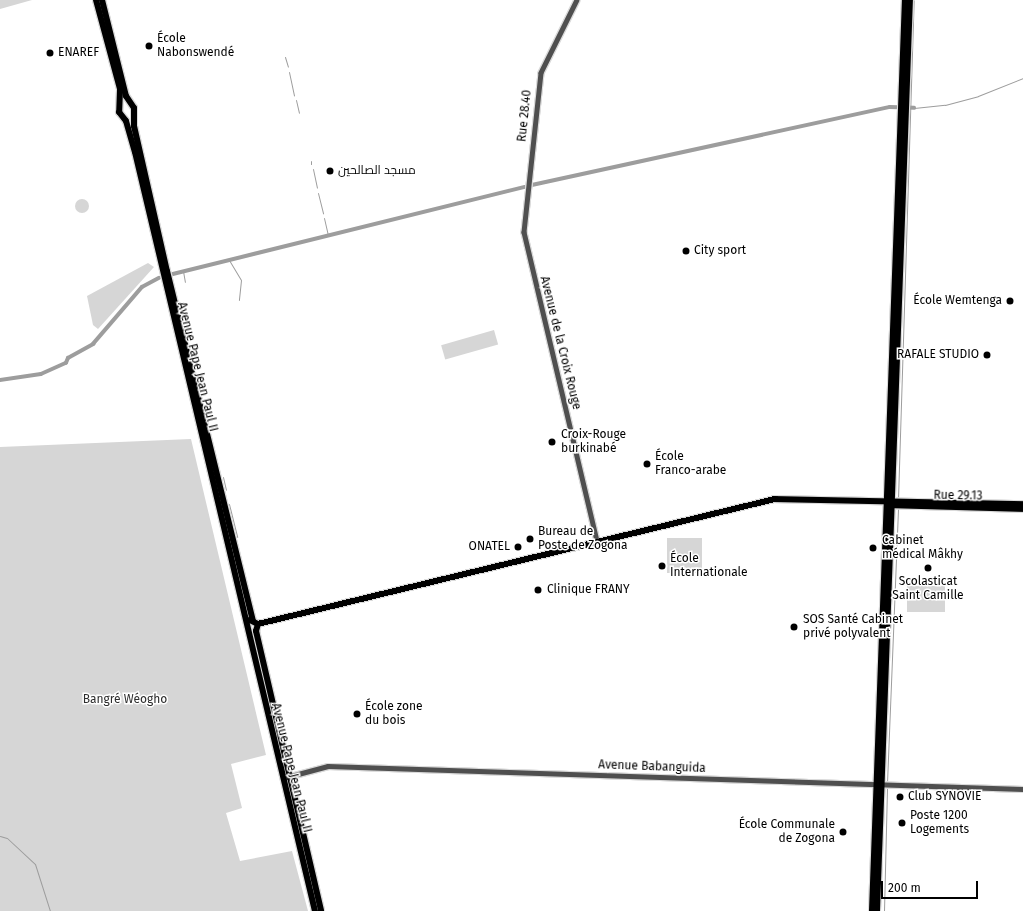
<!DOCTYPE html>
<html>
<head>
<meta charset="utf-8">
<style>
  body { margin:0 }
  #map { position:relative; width:1023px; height:911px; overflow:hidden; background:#fff; font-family:"Fira Sans",Cairo,sans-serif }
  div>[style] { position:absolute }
  .green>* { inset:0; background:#d6d6d6; transform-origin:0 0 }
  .round { border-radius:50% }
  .stream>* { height:1px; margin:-0.5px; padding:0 0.5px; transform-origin:0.5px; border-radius:0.5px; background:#9d9d9d }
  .canal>* { height:3.5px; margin:-1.75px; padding:0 1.75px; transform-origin:1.75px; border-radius:1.75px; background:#9d9d9d }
  .roads { filter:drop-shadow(1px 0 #dbdbdb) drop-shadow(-1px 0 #dbdbdb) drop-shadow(0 1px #dbdbdb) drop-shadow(0 -1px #dbdbdb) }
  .minor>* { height:4.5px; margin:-2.25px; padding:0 2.25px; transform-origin:2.25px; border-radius:2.25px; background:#4f4f4f }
  .major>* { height:5.5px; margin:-2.75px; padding:0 2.75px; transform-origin:2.75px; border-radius:2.75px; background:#000 }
  .highway>* { height:6px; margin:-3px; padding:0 3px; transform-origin:3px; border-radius:3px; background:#000 }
  .dots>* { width:11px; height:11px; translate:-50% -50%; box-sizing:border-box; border:2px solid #fff; border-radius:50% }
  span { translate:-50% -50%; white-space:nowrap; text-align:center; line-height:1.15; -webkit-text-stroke:3px #fff; paint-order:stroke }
  .poi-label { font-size:12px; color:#000 }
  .left { translate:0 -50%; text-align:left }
  .right { translate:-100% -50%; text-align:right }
  .street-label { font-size:12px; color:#000 }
  .park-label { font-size:12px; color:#2d2d2d }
  .scale { position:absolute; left:881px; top:881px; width:97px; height:18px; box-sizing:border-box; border:2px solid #000; border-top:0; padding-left:5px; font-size:12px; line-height:14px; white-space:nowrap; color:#000; -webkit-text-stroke:3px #fff; paint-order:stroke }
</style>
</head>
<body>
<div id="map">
  <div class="green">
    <div style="clip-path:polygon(0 0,32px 0,0 9px)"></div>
    <div class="round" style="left:75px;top:199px;width:14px;height:14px"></div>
    <div style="clip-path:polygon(148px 263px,154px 267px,98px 329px,93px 325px,87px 296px)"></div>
    <div style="left:494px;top:330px;width:15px;height:55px;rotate:74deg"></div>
    <div style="clip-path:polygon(191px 439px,266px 755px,231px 764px,242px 808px,226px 813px,240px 861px,292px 851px,308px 911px,0 911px,0 447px)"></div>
    <div style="left:667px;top:538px;width:35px;height:35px"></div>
    <div style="left:907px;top:586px;width:38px;height:26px"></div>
  </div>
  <div class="stream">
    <div style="left:285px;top:57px;width:10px;rotate:73deg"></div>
    <div style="left:289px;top:72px;width:24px;rotate:78deg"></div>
    <div style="left:296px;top:100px;width:13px;rotate:77deg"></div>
    <div style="left:914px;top:108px;width:31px;rotate:-6deg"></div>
    <div style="left:945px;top:105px;width:34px;rotate:-15deg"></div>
    <div style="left:978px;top:96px;width:48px;rotate:-21.8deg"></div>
    <div style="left:311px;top:161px;width:3px;rotate:90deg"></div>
    <div style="left:313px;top:169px;width:19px;rotate:78deg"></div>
    <div style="left:318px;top:193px;width:21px;rotate:76deg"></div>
    <div style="left:324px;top:218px;width:17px;rotate:77deg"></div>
    <div style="left:229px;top:260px;width:23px;rotate:59deg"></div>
    <div style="left:241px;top:280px;width:20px;rotate:96deg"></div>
    <div style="left:183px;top:271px;width:11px;rotate:80deg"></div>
    <div style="left:223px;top:477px;width:13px;rotate:77deg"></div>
    <div style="left:898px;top:499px;width:499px;rotate:-88.2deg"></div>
    <div style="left:229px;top:504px;width:34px;rotate:76deg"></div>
    <div style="left:887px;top:783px;width:275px;rotate:-87.7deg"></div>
    <div style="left:0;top:836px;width:7px;rotate:16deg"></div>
    <div style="left:7px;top:838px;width:38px;rotate:43deg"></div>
    <div style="left:35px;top:864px;width:49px;rotate:72.3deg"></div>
    <div style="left:884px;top:911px;width:125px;rotate:-88.6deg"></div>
  </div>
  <div class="canal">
    <div style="left:532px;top:185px;width:366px;rotate:-12.3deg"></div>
    <div style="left:890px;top:107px;width:24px;rotate:2deg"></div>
    <div style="left:173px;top:274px;width:362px;rotate:-13.9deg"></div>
    <div style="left:0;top:380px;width:41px;rotate:-8.3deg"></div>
    <div style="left:41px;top:374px;width:27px;rotate:-24deg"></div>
    <div style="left:66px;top:363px;width:5px;rotate:-68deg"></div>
    <div style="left:68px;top:358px;width:29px;rotate:-29deg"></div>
    <div style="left:93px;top:344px;width:75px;rotate:-49.3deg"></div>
    <div style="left:142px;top:287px;width:19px;rotate:-28deg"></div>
  </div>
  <div class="roads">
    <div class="minor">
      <div style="left:577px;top:0;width:81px;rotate:116.3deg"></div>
      <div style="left:541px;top:73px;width:160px;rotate:96.1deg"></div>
      <div style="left:524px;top:232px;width:318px;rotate:76.7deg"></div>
      <div style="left:287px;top:777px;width:42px;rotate:-15deg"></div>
      <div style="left:328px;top:766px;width:695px;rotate:1.9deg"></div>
    </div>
    <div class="major">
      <div style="left:889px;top:505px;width:134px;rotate:1.7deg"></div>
      <div style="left:258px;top:624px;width:532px;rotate:-13.59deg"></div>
      <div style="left:775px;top:499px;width:248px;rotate:1.2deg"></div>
      <div style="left:872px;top:911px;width:912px;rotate:-87.93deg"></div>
      <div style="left:877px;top:911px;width:912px;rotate:-87.93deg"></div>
    </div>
    <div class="highway">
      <div style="left:96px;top:0;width:92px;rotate:74.9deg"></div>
      <div style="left:120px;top:89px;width:23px;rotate:92deg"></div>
      <div style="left:119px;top:112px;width:11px;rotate:52deg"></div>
      <div style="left:126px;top:121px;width:32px;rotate:74deg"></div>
      <div style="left:135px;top:152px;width:780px;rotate:76.66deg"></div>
      <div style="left:102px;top:0;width:99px;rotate:76deg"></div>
      <div style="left:126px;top:96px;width:14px;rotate:56deg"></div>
      <div style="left:134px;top:108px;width:18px;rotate:90deg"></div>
      <div style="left:134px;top:126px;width:149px;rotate:77.2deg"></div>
      <div style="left:167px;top:271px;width:360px;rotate:76.2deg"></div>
      <div style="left:250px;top:620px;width:9px;rotate:27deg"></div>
      <div style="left:258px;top:624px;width:7px;rotate:106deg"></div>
      <div style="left:256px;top:631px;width:287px;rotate:76.9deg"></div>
    </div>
  </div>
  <div class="dots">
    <div style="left:149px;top:46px;background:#000"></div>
    <div style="left:50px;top:53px;background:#000"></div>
    <div style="left:330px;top:171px;background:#000"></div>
    <div style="left:686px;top:251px;background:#000"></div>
    <div style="left:1010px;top:301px;background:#000"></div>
    <div style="left:987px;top:355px;background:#000"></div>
    <div style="left:552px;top:442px;background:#000"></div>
    <div style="left:647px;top:464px;background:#000"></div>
    <div style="left:530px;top:539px;background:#000"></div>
    <div style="left:518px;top:547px;background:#000"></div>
    <div style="left:873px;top:548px;background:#000"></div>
    <div style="left:662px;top:566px;background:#000"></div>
    <div style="left:928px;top:568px;background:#000"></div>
    <div style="left:538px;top:590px;background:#000"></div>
    <div style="left:794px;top:627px;background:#000"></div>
    <div style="left:357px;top:714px;background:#000"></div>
    <div style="left:900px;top:797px;background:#000"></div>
    <div style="left:902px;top:823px;background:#000"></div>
    <div style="left:843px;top:832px;background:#000"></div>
  </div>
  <div class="poi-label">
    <span class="left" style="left:157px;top:46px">École<br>Nabonswendé</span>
    <span class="left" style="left:58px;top:53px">ENAREF</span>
    <span class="left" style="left:338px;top:171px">مسجد الصالحين</span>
    <span class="left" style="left:694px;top:251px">City sport</span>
    <span class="right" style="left:1002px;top:301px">École Wemtenga</span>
    <span class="right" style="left:979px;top:355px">RAFALE STUDIO</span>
    <span class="left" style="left:561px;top:442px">Croix-Rouge<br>burkinabé</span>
    <span class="left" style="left:655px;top:464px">École<br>Franco-arabe</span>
    <span class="left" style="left:538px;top:539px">Bureau de<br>Poste de Zogona</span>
    <span class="left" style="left:882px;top:548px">Cabinet<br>médical Mâkhy</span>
    <span class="right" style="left:510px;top:547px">ONATEL</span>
    <span class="left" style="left:670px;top:566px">École<br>Internationale</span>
    <span style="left:928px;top:589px">Scolasticat<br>Saint Camille</span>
    <span class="left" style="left:547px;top:590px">Clinique FRANY</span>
    <span class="left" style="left:803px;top:627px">SOS Santé Cabinet<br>privé polyvalent</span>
    <span class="left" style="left:365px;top:714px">École zone<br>du bois</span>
    <span class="left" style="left:908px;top:797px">Club SYNOVIE</span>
    <span class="left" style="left:910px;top:823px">Poste 1200<br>Logements</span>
    <span class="right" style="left:835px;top:832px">École Communale<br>de Zogona</span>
  </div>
  <div class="street-label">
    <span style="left:525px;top:116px;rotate:-84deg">Rue 28.40</span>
    <span style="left:560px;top:343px;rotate:76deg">Avenue de la Croix Rouge</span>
    <span style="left:197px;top:367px;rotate:76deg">Avenue Pape Jean Paul II</span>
    <span style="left:958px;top:496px;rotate:1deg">Rue 29.13</span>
    <span style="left:652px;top:767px;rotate:2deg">Avenue Babanguida</span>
    <span style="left:291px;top:768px;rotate:76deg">Avenue Pape Jean Paul II</span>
  </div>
  <div class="park-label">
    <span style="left:125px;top:700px">Bangré Wéogho</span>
  </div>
  <div class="scale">200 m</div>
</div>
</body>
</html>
